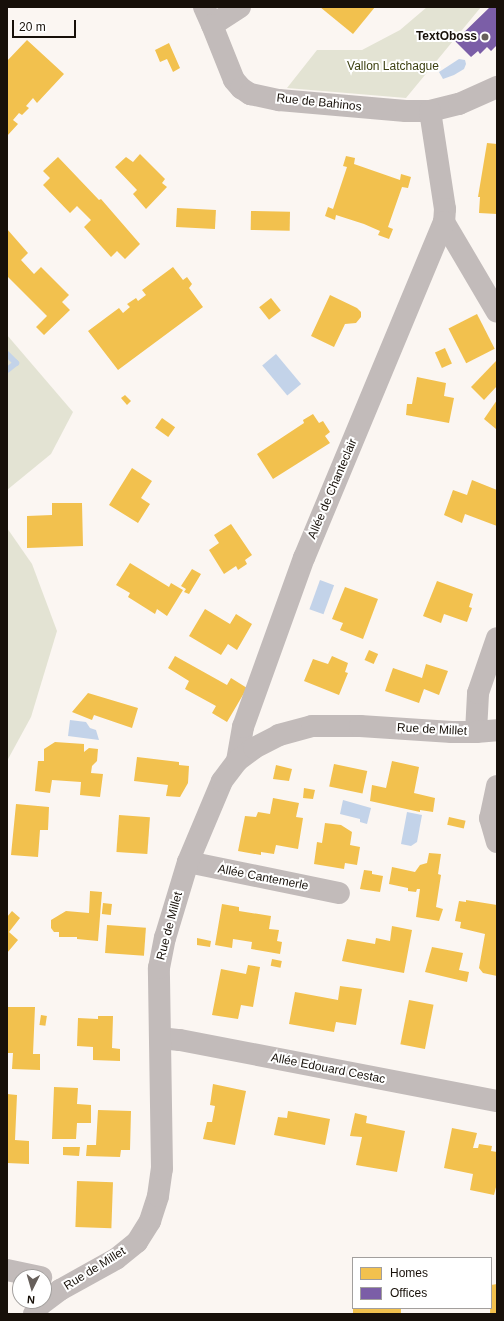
<!DOCTYPE html>
<html>
<head>
<meta charset="utf-8">
<style>
  body { margin:0 }
  #map { position:relative; width:504px; height:1321px; overflow:hidden; background:#fbf6f2; font-family:Helvetica,sans-serif }
  div>[style] { position:absolute }
  .green>* { inset:0; background:#e3e3d3 }
  .water>* { inset:0; background:#c3d3e9; transform-origin:0 0 }
  .homes>* { inset:0; background:#f2c14e; transform-origin:0 0 }
  .offices>* { inset:0; background:#7b5ea7 }
  .stream>* { height:6px; margin:-3px; padding:0 3px; transform-origin:3px; border-radius:3px; background:#c3d3e9 }
  .street>* { height:22px; margin:-11px; padding:0 11px; transform-origin:11px; border-radius:11px; background:#c2bbba }
  .dots>* { width:11px; height:11px; translate:-50% -50%; box-sizing:border-box; border:2px solid #fff; border-radius:50% }
  span { translate:-50% -50%; white-space:nowrap; text-align:center; line-height:1.15; -webkit-text-stroke:4px #fff; paint-order:stroke }
  .poi-label { font-size:12px; color:#171009; font-weight:700 }
  .right { translate:-100% -50%; text-align:right }
  .park-label { font-size:12px; color:#3d4112 }
  .street-label { font-size:12px; color:#171009 }
  .frame { position:absolute; inset:0; border:8px solid #171009; pointer-events:none }
  .legend { position:absolute; left:352px; top:1257px; width:140px; height:52px; box-sizing:border-box; background:#fff; border:1px solid #a29f9d; margin:0; padding:5px 7px; list-style:none; font-size:12px; color:#171009 }
  .legend li { display:flex; align-items:center; gap:8px; height:20px }
  .legend b { width:20px; border:1px solid #a29f9d }
  .north { position:absolute; left:12px; top:1269px; width:40px; height:40px; box-sizing:border-box; background:#fff; border:1px solid #a29f9d; border-radius:50%; rotate:185deg; font-size:11px; font-weight:700; line-height:16px; text-align:center; color:#171009 }
  .north::after { content:''; display:block; margin:auto; width:14px; height:18px; background:#67605b; clip-path:polygon(50% 0,100% 100%,50% 72%,0 100%) }
  .scale { position:absolute; left:12px; top:20px; width:64px; height:18px; box-sizing:border-box; border:2px solid #171009; border-top:0; padding-left:5px; font-size:12px; line-height:14px; white-space:nowrap; color:#171009; -webkit-text-stroke:3px #fff; paint-order:stroke }
</style>
</head>
<body>
<div id="map">
  <div class="green">
    <div style="clip-path:polygon(427px 7px,481px 7px,406px 98px,287px 88px,317px 50px,362px 50px,400px 30px)"></div>
    <div style="clip-path:polygon(7px 335px,73px 412px,51px 454px,7px 490px)"></div>
    <div style="clip-path:polygon(7px 528px,32px 564px,57px 631px,31px 717px,7px 761px)"></div>
  </div>
  <div class="water">
    <div style="clip-path:polygon(459px 59px,465px 60px,466px 64px,464px 69px,454px 75px,443px 79px,439px 72px)"></div>
    <div style="left:276px;top:354px;width:39px;height:18px;rotate:50deg"></div>
    <div style="left:320px;top:580px;width:15px;height:31px;rotate:20deg"></div>
    <div style="clip-path:polygon(70px 720px,86px 722px,90px 728px,96px 730px,99px 740px,68px 736px)"></div>
    <div style="clip-path:polygon(343px 800px,371px 808px,367px 824px,360px 822px,360px 819px,340px 814px)"></div>
    <div style="clip-path:polygon(407px 812px,422px 815px,417px 842px,411px 846px,401px 844px)"></div>
  </div>
  <div class="homes">
    <div style="clip-path:polygon(320px 7px,375px 7px,353px 34px)"></div>
    <div style="clip-path:polygon(27px 40px,64px 74px,37px 103px,33px 98px,26px 106px,29px 108px,22px 115px,19px 113px,13px 120px,18px 124px,7px 136px,7px 61px)"></div>
    <div style="clip-path:polygon(169px 43px,180px 68px,173px 72px,167px 59px,160px 62px,155px 50px)"></div>
    <div style="clip-path:polygon(487px 143px,497px 144px,497px 214px,479px 213px,480px 197px,478px 197px)"></div>
    <div style="clip-path:polygon(140px 154px,165px 179px,162px 183px,167px 187px,146px 209px,133px 194px,137px 190px,115px 167px,126px 157px,133px 162px)"></div>
    <div style="clip-path:polygon(346px 156px,355px 158px,354px 164px,400px 180px,401px 174px,411px 177px,408px 188px,402px 187px,388px 227px,393px 229px,389px 239px,378px 235px,380px 231px,364px 224px,336px 215px,335px 220px,325px 216px,328px 207px,333px 209px,347px 167px,343px 166px)"></div>
    <div style="clip-path:polygon(58px 157px,99px 200px,101px 199px,140px 244px,125px 259px,117px 251px,111px 257px,84px 227px,91px 220px,77px 206px,70px 213px,43px 185px,50px 178px,43px 171px)"></div>
    <div style="left:177px;top:208px;width:39px;height:19px;rotate:3deg"></div>
    <div style="left:251px;top:211px;width:39px;height:19px;rotate:1deg"></div>
    <div style="clip-path:polygon(7px 229px,28px 253px,21px 260px,34px 274px,41px 267px,69px 295px,62px 302px,70px 310px,44px 335px,36px 327px,47px 316px,7px 276px)"></div>
    <div style="clip-path:polygon(173px 267px,183px 280px,187px 277px,192px 284px,189px 288px,203px 307px,118px 370px,88px 331px,119px 308px,123px 313px,130px 307px,127px 304px,136px 298px,138px 301px,146px 295px,142px 290px)"></div>
    <div style="clip-path:polygon(330px 295px,357px 308px,361px 312px,361px 317px,356px 323px,345px 324px,334px 347px,311px 336px)"></div>
    <div style="left:271px;top:298px;width:16px;height:15px;rotate:52deg"></div>
    <div style="left:477px;top:314px;width:39px;height:32px;rotate:63deg"></div>
    <div style="left:445px;top:348px;width:17px;height:11px;rotate:66deg"></div>
    <div style="clip-path:polygon(496px 361px,497px 386px,484px 400px,471px 387px)"></div>
    <div style="clip-path:polygon(417px 377px,446px 383px,444px 396px,454px 398px,449px 423px,406px 415px,407px 404px,412px 404px)"></div>
    <div style="clip-path:polygon(125px 395px,131px 401px,127px 405px,121px 398px)"></div>
    <div style="clip-path:polygon(497px 400px,497px 428px,496px 429px,484px 419px)"></div>
    <div style="clip-path:polygon(313px 414px,319px 423px,323px 421px,330px 432px,325px 436px,330px 443px,273px 479px,257px 454px,304px 423px,303px 420px)"></div>
    <div style="left:162px;top:418px;width:16px;height:12px;rotate:35deg"></div>
    <div style="clip-path:polygon(132px 468px,152px 481px,141px 498px,150px 504px,138px 523px,109px 505px)"></div>
    <div style="clip-path:polygon(472px 480px,497px 490px,497px 526px,465px 514px,462px 523px,444px 515px,453px 490px,467px 495px)"></div>
    <div style="clip-path:polygon(52px 503px,82px 503px,83px 546px,27px 548px,27px 516px,52px 515px)"></div>
    <div style="clip-path:polygon(231px 524px,252px 555px,245px 560px,247px 564px,238px 570px,236px 566px,224px 574px,209px 550px,219px 543px,214px 535px)"></div>
    <div style="clip-path:polygon(130px 563px,169px 587px,171px 583px,183px 590px,167px 616px,157px 609px,155px 614px,128px 597px,130px 593px,116px 585px)"></div>
    <div style="clip-path:polygon(192px 569px,201px 574px,189px 594px,184px 592px,186px 589px,181px 586px)"></div>
    <div style="clip-path:polygon(437px 581px,473px 594px,469px 607px,472px 608px,467px 622px,444px 614px,441px 623px,423px 616px)"></div>
    <div style="clip-path:polygon(345px 587px,378px 599px,363px 639px,340px 630px,343px 623px,332px 619px)"></div>
    <div style="clip-path:polygon(205px 609px,230px 624px,236px 614px,252px 624px,237px 650px,228px 644px,221px 655px,189px 636px)"></div>
    <div style="left:369px;top:650px;width:10px;height:11px;rotate:24deg"></div>
    <div style="clip-path:polygon(175px 656px,227px 685px,231px 678px,247px 688px,227px 722px,212px 713px,216px 706px,185px 689px,189px 681px,168px 668px)"></div>
    <div style="clip-path:polygon(332px 656px,348px 663px,345px 672px,348px 673px,339px 695px,304px 681px,313px 659px,328px 664px)"></div>
    <div style="clip-path:polygon(426px 664px,448px 671px,439px 695px,424px 689px,419px 703px,385px 691px,393px 668px,422px 678px)"></div>
    <div style="clip-path:polygon(88px 693px,138px 708px,132px 728px,94px 715px,92px 720px,72px 712px)"></div>
    <div style="clip-path:polygon(55px 742px,84px 744px,84px 752px,89px 748px,98px 749px,97px 761px,92px 766px,91px 773px,103px 774px,100px 797px,80px 795px,81px 782px,52px 780px,50px 793px,35px 791px,38px 761px,44px 761px,44px 749px)"></div>
    <div style="clip-path:polygon(137px 757px,179px 762px,179px 765px,189px 766px,188px 783px,180px 797px,166px 796px,168px 785px,134px 781px)"></div>
    <div style="clip-path:polygon(392px 761px,419px 767px,414px 793px,435px 798px,433px 812px,420px 810px,420px 812px,370px 801px,372px 785px,386px 788px)"></div>
    <div style="left:334px;top:764px;width:34px;height:23px;rotate:12deg"></div>
    <div style="clip-path:polygon(276px 765px,292px 769px,289px 781px,273px 779px)"></div>
    <div style="clip-path:polygon(304px 788px,315px 790px,313px 799px,303px 798px)"></div>
    <div style="clip-path:polygon(273px 798px,299px 803px,296px 817px,303px 818px,298px 849px,276px 845px,274px 854px,261px 852px,261px 855px,238px 851px,245px 816px,256px 817px,258px 812px,270px 814px)"></div>
    <div style="clip-path:polygon(16px 804px,49px 807px,48px 830px,40px 830px,38px 857px,11px 855px)"></div>
    <div style="left:119px;top:815px;width:31px;height:37px;rotate:4deg"></div>
    <div style="left:449px;top:817px;width:17px;height:8px;rotate:13deg"></div>
    <div style="clip-path:polygon(325px 823px,341px 825px,352px 832px,350px 845px,360px 847px,357px 865px,345px 863px,344px 869px,314px 864px,317px 842px,322px 843px)"></div>
    <div style="clip-path:polygon(429px 853px,441px 854px,438px 874px,441px 875px,436px 907px,443px 909px,439px 921px,416px 917px,420px 889px,417px 889px,416px 892px,408px 891px,408px 888px,389px 884px,392px 867px,415px 872px,420px 865px,427px 863px)"></div>
    <div style="clip-path:polygon(364px 870px,372px 871px,372px 874px,383px 876px,380px 892px,360px 889px)"></div>
    <div style="clip-path:polygon(90px 891px,102px 892px,98px 941px,77px 939px,77px 937px,59px 937px,59px 932px,54px 932px,51px 928px,51px 920px,66px 911px,89px 913px)"></div>
    <div style="clip-path:polygon(466px 900px,497px 905px,497px 976px,483px 973px,479px 968px,485px 934px,460px 928px,461px 922px,455px 921px,459px 901px,466px 902px)"></div>
    <div style="left:103px;top:903px;width:9px;height:11px;rotate:6deg"></div>
    <div style="clip-path:polygon(222px 904px,239px 907px,239px 911px,271px 916px,269px 929px,279px 930px,277px 941px,282px 942px,280px 954px,251px 949px,252px 942px,233px 939px,232px 948px,215px 945px)"></div>
    <div style="clip-path:polygon(12px 911px,20px 918px,9px 932px,18px 940px,7px 953px,7px 917px)"></div>
    <div style="left:107px;top:925px;width:39px;height:28px;rotate:4deg"></div>
    <div style="clip-path:polygon(392px 926px,412px 930px,404px 973px,342px 961px,347px 939px,375px 944px,376px 938px,390px 941px)"></div>
    <div style="clip-path:polygon(197px 938px,211px 941px,210px 947px,197px 945px)"></div>
    <div style="clip-path:polygon(432px 947px,463px 953px,459px 970px,469px 972px,467px 982px,425px 972px)"></div>
    <div style="left:272px;top:959px;width:10px;height:7px;rotate:11deg"></div>
    <div style="clip-path:polygon(248px 965px,260px 967px,253px 1007px,241px 1005px,238px 1019px,212px 1015px,221px 969px,246px 974px)"></div>
    <div style="clip-path:polygon(340px 986px,362px 989px,356px 1025px,336px 1022px,334px 1032px,289px 1024px,295px 992px,338px 1000px)"></div>
    <div style="left:409px;top:1000px;width:25px;height:45px;rotate:11deg"></div>
    <div style="clip-path:polygon(7px 1007px,35px 1007px,33px 1054px,40px 1054px,40px 1070px,12px 1069px,13px 1053px,7px 1053px)"></div>
    <div style="left:41px;top:1015px;width:6px;height:10px;rotate:9deg"></div>
    <div style="clip-path:polygon(98px 1016px,113px 1016px,112px 1048px,120px 1049px,120px 1061px,93px 1060px,93px 1047px,77px 1046px,78px 1018px,98px 1019px)"></div>
    <div style="clip-path:polygon(213px 1084px,246px 1091px,235px 1145px,203px 1139px,207px 1122px,212px 1122px,215px 1106px,210px 1105px)"></div>
    <div style="clip-path:polygon(54px 1087px,78px 1088px,77px 1104px,91px 1105px,91px 1123px,77px 1123px,76px 1139px,52px 1139px)"></div>
    <div style="clip-path:polygon(7px 1094px,17px 1095px,15px 1140px,29px 1141px,29px 1164px,7px 1163px)"></div>
    <div style="clip-path:polygon(98px 1110px,131px 1111px,130px 1150px,121px 1150px,120px 1157px,86px 1156px,87px 1145px,96px 1145px)"></div>
    <div style="clip-path:polygon(288px 1111px,330px 1119px,325px 1145px,274px 1135px,278px 1117px,287px 1118px)"></div>
    <div style="clip-path:polygon(355px 1113px,367px 1116px,366px 1123px,405px 1131px,397px 1172px,356px 1165px,362px 1137px,350px 1136px)"></div>
    <div style="clip-path:polygon(452px 1128px,477px 1133px,473px 1148px,478px 1148px,479px 1144px,492px 1146px,491px 1151px,497px 1152px,497px 1183px,494px 1195px,470px 1190px,473px 1174px,444px 1168px)"></div>
    <div style="clip-path:polygon(63px 1147px,80px 1147px,79px 1156px,63px 1155px)"></div>
    <div style="left:77px;top:1181px;width:36px;height:46px;rotate:2deg"></div>
    <div style="clip-path:polygon(497px 1284px,497px 1314px,490px 1314px,491px 1285px)"></div>
    <div style="left:353px;top:1308px;width:48px;height:6px"></div>
  </div>
  <div class="offices">
    <div style="clip-path:polygon(490px 7px,497px 7px,497px 45px,491px 51px,487px 47px,480px 54px,478px 51px,471px 57px,455px 41px)"></div>
  </div>
  <div class="stream">
    <div style="left:7px;top:354px;width:13px;rotate:45deg"></div>
    <div style="left:16px;top:363px;width:11px;rotate:142deg"></div>
  </div>
  <div class="street">
    <div style="left:204px;top:7px;width:20px;rotate:66deg"></div>
    <div style="left:240px;top:7px;width:33px;rotate:147deg"></div>
    <div style="left:212px;top:25px;width:59px;rotate:68.2deg"></div>
    <div style="left:234px;top:80px;width:11px;rotate:49deg"></div>
    <div style="left:241px;top:88px;width:11px;rotate:34deg"></div>
    <div style="left:250px;top:94px;width:30px;rotate:12deg"></div>
    <div style="left:279px;top:100px;width:127px;rotate:5deg"></div>
    <div style="left:406px;top:111px;width:24px"></div>
    <div style="left:430px;top:111px;width:30px;rotate:-14deg"></div>
    <div style="left:459px;top:104px;width:42px;rotate:-24.1deg"></div>
    <div style="left:430px;top:111px;width:99px;rotate:81.3deg"></div>
    <div style="left:445px;top:209px;width:13px;rotate:94deg"></div>
    <div style="left:444px;top:222px;width:104px;rotate:59.5deg"></div>
    <div style="left:476px;top:732px;width:39px;rotate:-87deg"></div>
    <div style="left:478px;top:693px;width:58px;rotate:-70.9deg"></div>
    <div style="left:237px;top:761px;width:35px;rotate:-80deg"></div>
    <div style="left:243px;top:727px;width:180px;rotate:-70.2deg"></div>
    <div style="left:304px;top:558px;width:364px;rotate:-67.4deg"></div>
    <div style="left:497px;top:786px;width:33px;rotate:102deg"></div>
    <div style="left:490px;top:818px;width:25px;rotate:74deg"></div>
    <div style="left:188px;top:862px;width:154px;rotate:11.6deg"></div>
    <div style="left:160px;top:1038px;width:20px;rotate:6deg"></div>
    <div style="left:180px;top:1040px;width:323px;rotate:10.9deg"></div>
    <div style="left:7px;top:1270px;width:35px;rotate:12deg"></div>
    <div style="left:34px;top:1314px;width:11px;rotate:-56deg"></div>
    <div style="left:40px;top:1305px;width:25px;rotate:-37deg"></div>
    <div style="left:60px;top:1290px;width:64px;rotate:-29deg"></div>
    <div style="left:116px;top:1259px;width:27px;rotate:-39deg"></div>
    <div style="left:137px;top:1242px;width:25px;rotate:-58deg"></div>
    <div style="left:150px;top:1221px;width:26px;rotate:-72deg"></div>
    <div style="left:158px;top:1196px;width:27px;rotate:-82deg"></div>
    <div style="left:162px;top:1169px;width:201px;rotate:-90.9deg"></div>
    <div style="left:159px;top:968px;width:31px;rotate:-79deg"></div>
    <div style="left:165px;top:938px;width:79px;rotate:-73.2deg"></div>
    <div style="left:188px;top:862px;width:88px;rotate:-67.2deg"></div>
    <div style="left:222px;top:781px;width:25px;rotate:-53deg"></div>
    <div style="left:237px;top:761px;width:21px;rotate:-37deg"></div>
    <div style="left:254px;top:748px;width:28px;rotate:-27deg"></div>
    <div style="left:279px;top:735px;width:34px;rotate:-15deg"></div>
    <div style="left:312px;top:726px;width:48px"></div>
    <div style="left:360px;top:726px;width:92px;rotate:3.7deg"></div>
    <div style="left:452px;top:732px;width:24px"></div>
    <div style="left:476px;top:732px;width:21px;rotate:-5deg"></div>
  </div>
  <div class="dots">
    <div style="left:485px;top:37px;background:#67605b"></div>
  </div>
  <div class="poi-label">
    <span class="right" style="left:477px;top:37px">TextOboss</span>
  </div>
  <div class="park-label">
    <span style="left:393px;top:67px">Vallon Latchague</span>
  </div>
  <div class="street-label">
    <span style="left:319px;top:103px;rotate:6deg">Rue de Bahinos</span>
    <span style="left:333px;top:489px;rotate:-67deg">Allée de Chanteclair</span>
    <span style="left:432px;top:730px;rotate:3deg">Rue de Millet</span>
    <span style="left:263px;top:878px;rotate:11deg">Allée Cantemerle</span>
    <span style="left:170px;top:926px;rotate:-75deg">Rue de Millet</span>
    <span style="left:328px;top:1069px;rotate:11deg">Allée Edouard Cestac</span>
    <span style="left:95px;top:1269px;rotate:-32deg">Rue de Millet</span>
  </div>
  <div class="frame"></div>
  <ul class="legend">
  <li><b style="height:11px;background:#f2c14e"></b>Homes</li>
  <li><b style="height:11px;background:#7b5ea7"></b>Offices</li>
  </ul>
  <div class="north">N</div>
  <div class="scale">20 m</div>
</div>
</body>
</html>
